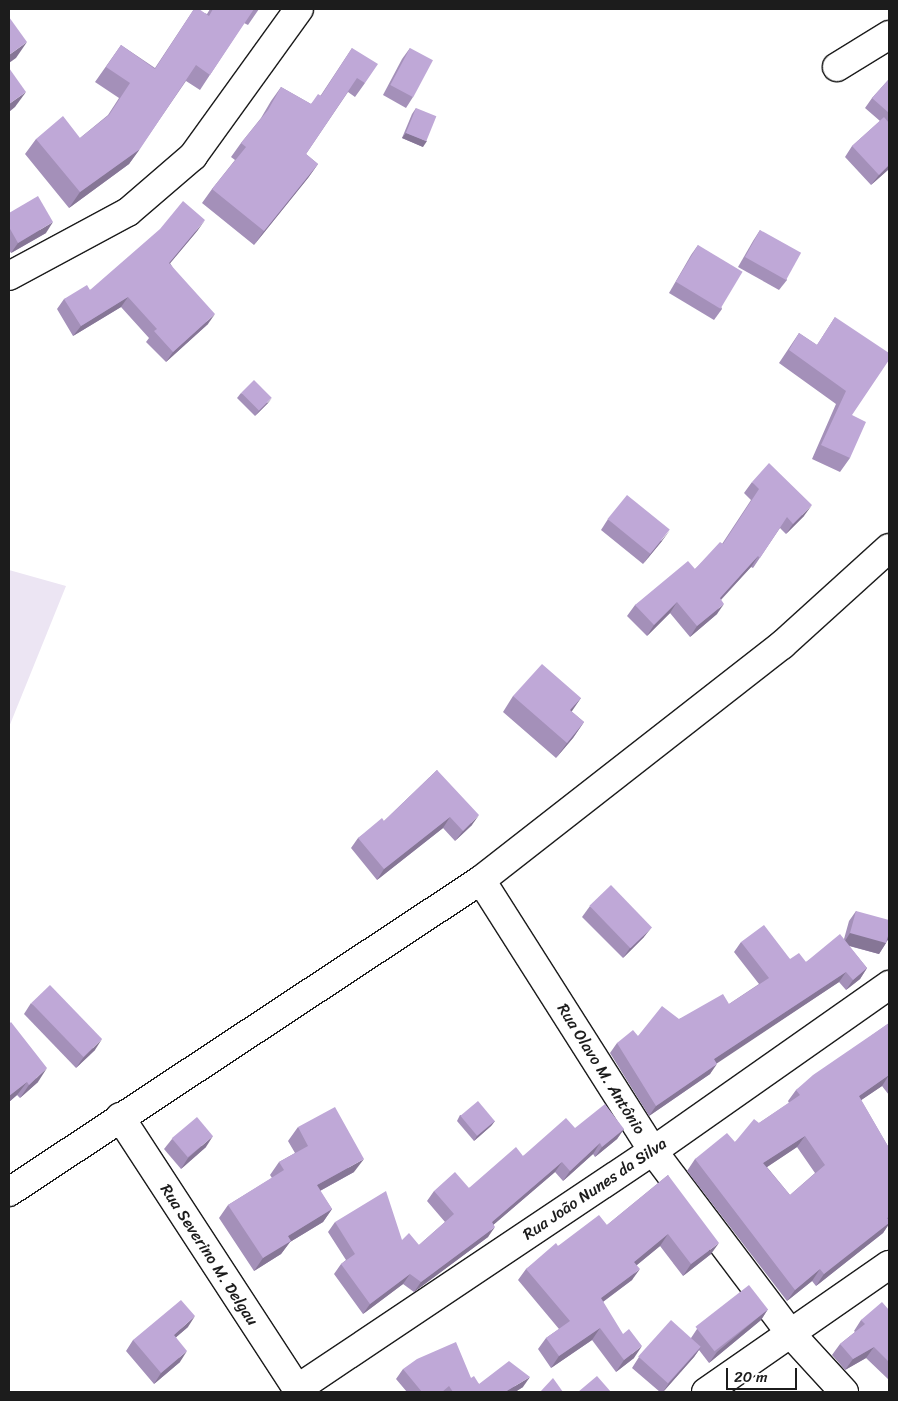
<!DOCTYPE html>
<html>
<head>
<meta charset="utf-8">
<style>
  body { margin:0 }
  #map { position:relative; width:898px; height:1401px; overflow:hidden; background:#fff; font-family:Sriracha,sans-serif }
  div>[style] { position:absolute }
  .built>* { inset:0; background:#ece5f3 }
  .roads { filter:drop-shadow(1px 0 #1c1c1c) drop-shadow(-1px 0 #1c1c1c) drop-shadow(0 1px #1c1c1c) drop-shadow(0 -1px #1c1c1c) }
  .minor>* { height:28px; margin:-14px; padding:0 14px; transform-origin:14px; border-radius:14px; background:#fff }
  .primary>* { height:28px; margin:-14px; padding:0 14px; transform-origin:14px; border-radius:14px; background:#fff }
  .wall>* { inset:0; background:#a490b9 }
  .shaded-wall>* { inset:0; background:#867696 }
  .building>* { inset:0; background:#bfa8d7; transform-origin:0 0 }
  span { translate:-50% -50%; white-space:nowrap; text-align:center; line-height:1.15; -webkit-text-stroke:5px #fff; paint-order:stroke }
  .street-label { font-size:16px; color:#1c1c1c }
  .frame { position:absolute; inset:0; border:10px solid #1c1c1c; pointer-events:none }
  .scale { position:absolute; left:726px; top:1368px; width:71px; height:22px; box-sizing:border-box; border:2px solid #1c1c1c; border-top:0; padding-left:6px; font-size:15px; line-height:18px; white-space:nowrap; color:#1c1c1c; -webkit-text-stroke:4px #fff; paint-order:stroke }
</style>
</head>
<body>
<div id="map">
  <div class="built">
    <div style="clip-path:polygon(9px 570px,66px 586px,9px 727px)"></div>
  </div>
  <div class="roads">
    <div class="minor">
      <div style="left:837px;top:67px;width:61px;rotate:-31.6deg"></div>
      <div style="left:9px;top:276px;width:135px;rotate:-28.3deg"></div>
      <div style="left:128px;top:212px;width:86px;rotate:-40.7deg"></div>
      <div style="left:193px;top:156px;width:181px;rotate:-54.2deg"></div>
      <div style="left:481px;top:880px;width:321px;rotate:57.6deg"></div>
      <div style="left:653px;top:1151px;width:228px;rotate:53deg"></div>
      <div style="left:790px;top:1333px;width:80px;rotate:47.5deg"></div>
      <div style="left:120px;top:1117px;width:328px;rotate:56.9deg"></div>
      <div style="left:297px;top:1389px;width:428px;rotate:-33.8deg"></div>
      <div style="left:653px;top:1151px;width:289px;rotate:-35.1deg"></div>
      <div style="left:706px;top:1392px;width:223px;rotate:-34.8deg"></div>
    </div>
    <div class="primary">
      <div style="left:9px;top:1192px;width:566px;rotate:-33.47deg"></div>
      <div style="left:481px;top:880px;width:382px;rotate:-38deg"></div>
      <div style="left:782px;top:645px;width:144px;rotate:-42.2deg"></div>
    </div>
  </div>
  <div class="wall">
    <div style="clip-path:polygon(194px 9px,207px 14px,210px 9px,259px 9px,248px 25px,244px 23px,200px 90px,186px 81px,129px 164px,69px 208px,25px 154px,36px 139px,80px 138px,108px 115px,119px 98px,95px 82px,121px 45px,155px 68px)"></div>
    <div style="clip-path:polygon(352px 48px,365px 83px,355px 97px,348px 92px,306px 154px,318px 164px,308px 178px,254px 245px,202px 203px,212px 189px,235px 160px,231px 157px,241px 143px,261px 118px,271px 101px,281px 87px,311px 104px,321px 95px)"></div>
    <div style="clip-path:polygon(410px 48px,413px 97px,406px 108px,383px 95px,402px 59px)"></div>
    <div style="clip-path:polygon(889px 79px,889px 169px,871px 185px,845px 157px,852px 146px,880px 121px,865px 108px,872px 98px)"></div>
    <div style="clip-path:polygon(416px 108px,423px 147px,402px 138px,412px 114px)"></div>
    <div style="clip-path:polygon(9px 213px,46px 233px,11px 253px,9px 250px)"></div>
    <div style="clip-path:polygon(198px 230px,170px 263px,208px 324px,166px 362px,146px 342px,149px 338px,121px 307px,73px 336px,57px 309px,64px 299px,90px 290px)"></div>
    <div style="clip-path:polygon(760px 230px,787px 280px,779px 290px,738px 267px,753px 241px)"></div>
    <div style="clip-path:polygon(698px 245px,722px 309px,714px 320px,669px 293px,691px 255px)"></div>
    <div style="clip-path:polygon(835px 317px,852px 415px,850px 458px,840px 472px,812px 459px,836px 404px,779px 363px,799px 333px,817px 345px)"></div>
    <div style="clip-path:polygon(241px 393px,268px 403px,255px 416px,237px 398px)"></div>
    <div style="clip-path:polygon(752px 482px,804px 516px,786px 534px,780px 528px,753px 568px,751px 567px,721px 600px,717px 614px,690px 637px,670px 613px,647px 636px,627px 616px,635px 605px,695px 569px,722px 544px,751px 500px,744px 493px)"></div>
    <div style="clip-path:polygon(608px 519px,662px 541px,643px 564px,601px 530px)"></div>
    <div style="clip-path:polygon(513px 696px,581px 698px,571px 711px,584px 722px,573px 738px,556px 758px,503px 712px)"></div>
    <div style="clip-path:polygon(437px 770px,472px 825px,455px 841px,443px 828px,377px 880px,351px 848px,358px 838px,384px 821px)"></div>
    <div style="clip-path:polygon(590px 906px,644px 937px,623px 958px,582px 917px)"></div>
    <div style="clip-path:polygon(856px 911px,889px 939px,887px 941px,886px 943px,879px 954px,849px 946px,867px 968px,860px 979px,846px 990px,839px 982px,716px 1063px,710px 1074px,649px 1116px,610px 1053px,617px 1043px,638px 1036px,679px 1019px,729px 1004px,759px 984px,734px 952px,741px 942px,790px 959px,806px 962px,844px 939px,849px 921px)"></div>
    <div style="clip-path:polygon(31px 1003px,95px 1050px,76px 1068px,24px 1014px)"></div>
    <div style="clip-path:polygon(evenodd,889px 1023px,889px 1095px,882px 1086px,861px 1100px,889px 1148px,889px 1224px,883px 1233px,816px 1286px,812px 1281px,787px 1301px,687px 1171px,695px 1159px,735px 1142px,759px 1123px,789px 1103px,788px 1101px,796px 1090px,889px 1023px,797px 1147px,815px 1173px,790px 1195px,767px 1167px,797px 1147px)"></div>
    <div style="clip-path:polygon(9px 1024px,38px 1082px,20px 1098px,17px 1095px,9px 1102px)"></div>
    <div style="clip-path:polygon(460px 1115px,495px 1121px,491px 1126px,474px 1141px,457px 1121px)"></div>
    <div style="clip-path:polygon(298px 1127px,354px 1172px,320px 1191px,332px 1209px,323px 1222px,290px 1242px,281px 1254px,254px 1271px,219px 1218px,228px 1205px,272px 1178px,270px 1175px,279px 1162px,295px 1153px,288px 1141px)"></div>
    <div style="clip-path:polygon(575px 1128px,624px 1129px,617px 1139px,595px 1157px,593px 1154px,563px 1181px,555px 1172px,493px 1225px,488px 1237px,414px 1292px,403px 1284px,363px 1314px,334px 1274px,341px 1264px,346px 1260px,328px 1232px,335px 1222px,419px 1245px,445px 1222px,427px 1201px,434px 1191px,469px 1188px,523px 1156px)"></div>
    <div style="clip-path:polygon(172px 1139px,206px 1147px,181px 1169px,164px 1149px)"></div>
    <div style="clip-path:polygon(668px 1175px,711px 1254px,683px 1276px,660px 1246px,637px 1265px,632px 1280px,603px 1302px,634px 1358px,616px 1372px,592px 1340px,551px 1368px,538px 1349px,546px 1338px,559px 1329px,518px 1280px,526px 1269px,558px 1246px,607px 1225px)"></div>
    <div style="clip-path:polygon(768px 1309px,761px 1320px,709px 1363px,699px 1350px,694px 1357px,663px 1392px,660px 1392px,632px 1368px,639px 1357px,691px 1338px,697px 1329px)"></div>
    <div style="clip-path:polygon(889px 1310px,889px 1380px,866px 1358px,845px 1370px,832px 1355px,840px 1344px,855px 1332px,854px 1331px,861px 1320px)"></div>
    <div style="clip-path:polygon(188px 1327px,176px 1337px,180px 1362px,154px 1384px,126px 1351px,133px 1340px)"></div>
    <div style="clip-path:polygon(403px 1369px,471px 1378px,479px 1384px,523px 1387px,515px 1392px,407px 1392px,396px 1379px)"></div>
  </div>
  <div class="shaded-wall">
    <div style="clip-path:polygon(27px 42px,16px 58px,9px 63px,9px 55px)"></div>
    <div style="clip-path:polygon(26px 92px,15px 107px,9px 112px,9px 104px)"></div>
    <div style="clip-path:polygon(406px 133px,427px 141px,423px 147px,402px 138px)"></div>
    <div style="clip-path:polygon(140px 149px,129px 164px,69px 208px,80px 192px)"></div>
    <div style="clip-path:polygon(318px 164px,308px 178px,254px 245px,264px 231px)"></div>
    <div style="clip-path:polygon(889px 165px,889px 169px,871px 185px,879px 175px)"></div>
    <div style="clip-path:polygon(205px 220px,198px 230px,162px 273px,169px 263px)"></div>
    <div style="clip-path:polygon(53px 222px,46px 233px,11px 253px,18px 243px)"></div>
    <div style="clip-path:polygon(128px 297px,121px 307px,73px 336px,81px 326px)"></div>
    <div style="clip-path:polygon(215px 314px,208px 324px,166px 362px,173px 352px)"></div>
    <div style="clip-path:polygon(272px 398px,268px 403px,255px 416px,259px 411px)"></div>
    <div style="clip-path:polygon(812px 505px,804px 516px,786px 534px,793px 524px)"></div>
    <div style="clip-path:polygon(670px 530px,662px 541px,643px 564px,651px 553px)"></div>
    <div style="clip-path:polygon(758px 556px,751px 567px,712px 609px,720px 598px)"></div>
    <div style="clip-path:polygon(677px 602px,670px 613px,647px 636px,654px 625px)"></div>
    <div style="clip-path:polygon(724px 604px,717px 614px,690px 637px,697px 626px)"></div>
    <div style="clip-path:polygon(581px 698px,570px 714px,570px 710px)"></div>
    <div style="clip-path:polygon(584px 722px,573px 738px,556px 758px,567px 743px)"></div>
    <div style="clip-path:polygon(479px 815px,472px 825px,455px 841px,463px 831px)"></div>
    <div style="clip-path:polygon(450px 817px,443px 828px,377px 880px,384px 869px)"></div>
    <div style="clip-path:polygon(652px 927px,644px 937px,623px 958px,630px 948px)"></div>
    <div style="clip-path:polygon(850px 933px,889px 933px,889px 939px,884px 943px,886px 943px,879px 954px,843px 944px)"></div>
    <div style="clip-path:polygon(867px 968px,860px 979px,846px 990px,853px 980px)"></div>
    <div style="clip-path:polygon(846px 972px,839px 982px,707px 1070px,714px 1059px)"></div>
    <div style="clip-path:polygon(102px 1039px,95px 1050px,76px 1068px,83px 1058px)"></div>
    <div style="clip-path:polygon(717px 1064px,710px 1074px,649px 1116px,656px 1106px)"></div>
    <div style="clip-path:polygon(47px 1068px,38px 1082px,20px 1098px,29px 1085px)"></div>
    <div style="clip-path:polygon(889px 1075px,882px 1086px,851px 1107px,859px 1096px)"></div>
    <div style="clip-path:polygon(27px 1082px,17px 1095px,9px 1102px,9px 1096px)"></div>
    <div style="clip-path:polygon(495px 1121px,491px 1126px,474px 1141px,477px 1136px)"></div>
    <div style="clip-path:polygon(624px 1129px,617px 1139px,595px 1157px,602px 1147px)"></div>
    <div style="clip-path:polygon(213px 1136px,206px 1147px,181px 1169px,188px 1158px)"></div>
    <div style="clip-path:polygon(805px 1136px,797px 1147px,755px 1175px,763px 1163px)"></div>
    <div style="clip-path:polygon(600px 1143px,593px 1154px,563px 1181px,570px 1171px)"></div>
    <div style="clip-path:polygon(364px 1159px,354px 1172px,307px 1198px,317px 1185px)"></div>
    <div style="clip-path:polygon(562px 1162px,555px 1172px,485px 1232px,492px 1222px)"></div>
    <div style="clip-path:polygon(332px 1209px,323px 1222px,290px 1242px,281px 1254px,254px 1271px,263px 1258px,288px 1236px)"></div>
    <div style="clip-path:polygon(889px 1217px,889px 1224px,883px 1233px,816px 1286px,824px 1274px)"></div>
    <div style="clip-path:polygon(495px 1227px,488px 1237px,414px 1292px,421px 1282px)"></div>
    <div style="clip-path:polygon(668px 1234px,660px 1246px,627px 1273px,634px 1262px)"></div>
    <div style="clip-path:polygon(719px 1243px,711px 1254px,683px 1276px,691px 1264px)"></div>
    <div style="clip-path:polygon(640px 1269px,632px 1280px,593px 1309px,601px 1298px)"></div>
    <div style="clip-path:polygon(820px 1269px,812px 1281px,787px 1301px,795px 1290px)"></div>
    <div style="clip-path:polygon(410px 1274px,403px 1284px,363px 1314px,370px 1304px)"></div>
    <div style="clip-path:polygon(768px 1309px,761px 1320px,709px 1363px,717px 1352px)"></div>
    <div style="clip-path:polygon(195px 1316px,188px 1327px,166px 1346px,174px 1335px)"></div>
    <div style="clip-path:polygon(600px 1328px,592px 1340px,551px 1368px,559px 1356px)"></div>
    <div style="clip-path:polygon(642px 1346px,634px 1358px,616px 1372px,624px 1360px)"></div>
    <div style="clip-path:polygon(701px 1347px,694px 1357px,663px 1392px,669px 1383px)"></div>
    <div style="clip-path:polygon(874px 1347px,866px 1358px,845px 1370px,853px 1359px)"></div>
    <div style="clip-path:polygon(187px 1351px,180px 1362px,154px 1384px,161px 1373px)"></div>
    <div style="clip-path:polygon(530px 1377px,523px 1387px,515px 1392px,505px 1392px)"></div>
  </div>
  <div class="building">
    <div style="clip-path:polygon(194px 9px,199px 9px,209px 16px,213px 9px,254px 9px,210px 75px,196px 65px,140px 149px,80px 192px,36px 139px,63px 116px,80px 138px,109px 115px,130px 83px,106px 67px,121px 45px,155px 69px)"></div>
    <div style="clip-path:polygon(9px 17px,27px 42px,9px 55px)"></div>
    <div style="clip-path:polygon(352px 48px,378px 64px,365px 83px,357px 78px,306px 154px,318px 164px,264px 231px,212px 189px,246px 147px,241px 143px,268px 110px,281px 87px,311px 104px,318px 94px,321px 96px)"></div>
    <div style="left:410px;top:48px;width:26px;height:42px;rotate:28deg"></div>
    <div style="clip-path:polygon(9px 68px,26px 92px,9px 104px)"></div>
    <div style="clip-path:polygon(889px 79px,889px 113px,872px 98px)"></div>
    <div style="left:416px;top:108px;width:22px;height:27px;rotate:22deg"></div>
    <div style="clip-path:polygon(884px 117px,889px 123px,889px 165px,879px 175px,852px 146px)"></div>
    <div style="clip-path:polygon(38px 196px,53px 222px,18px 243px,9px 227px,9px 213px)"></div>
    <div style="clip-path:polygon(183px 201px,205px 220px,169px 263px,215px 314px,173px 352px,154px 331px,157px 329px,128px 297px,81px 326px,64px 299px,87px 285px,90px 290px,160px 229px)"></div>
    <div style="left:760px;top:230px;width:47px;height:31px;rotate:29deg"></div>
    <div style="left:698px;top:245px;width:52px;height:43px;rotate:31deg"></div>
    <div style="clip-path:polygon(835px 317px,889px 353px,889px 360px,852px 415px,866px 422px,850px 458px,821px 445px,846px 391px,789px 350px,799px 333px,817px 345px)"></div>
    <div style="left:254px;top:380px;width:25px;height:18px;rotate:45deg"></div>
    <div style="clip-path:polygon(769px 463px,812px 505px,793px 524px,787px 517px,760px 558px,758px 556px,720px 598px,724px 604px,697px 626px,677px 602px,654px 625px,635px 605px,688px 561px,695px 569px,720px 542px,723px 544px,759px 489px,752px 482px)"></div>
    <div style="left:627px;top:495px;width:55px;height:31px;rotate:39deg"></div>
    <div style="clip-path:polygon(542px 664px,581px 698px,570px 710px,584px 722px,567px 743px,513px 696px)"></div>
    <div style="clip-path:polygon(437px 770px,479px 815px,463px 831px,450px 817px,384px 869px,358px 838px,382px 818px,384px 821px)"></div>
    <div style="left:611px;top:885px;width:59px;height:30px;rotate:46deg"></div>
    <div style="clip-path:polygon(856px 911px,889px 920px,889px 933px,886px 943px,850px 933px)"></div>
    <div style="clip-path:polygon(764px 925px,790px 959px,799px 953px,806px 962px,840px 934px,867px 968px,853px 980px,846px 972px,714px 1059px,717px 1064px,656px 1106px,617px 1043px,633px 1030px,638px 1036px,662px 1006px,679px 1019px,723px 994px,729px 1004px,769px 978px,741px 942px)"></div>
    <div style="left:50px;top:985px;width:75px;height:26px;rotate:46deg"></div>
    <div style="clip-path:polygon(11px 1022px,47px 1068px,29px 1085px,27px 1082px,9px 1096px,9px 1024px)"></div>
    <div style="clip-path:polygon(evenodd,889px 1023px,889px 1075px,859px 1096px,889px 1148px,889px 1217px,887px 1218px,889px 1220px,889px 1223px,824px 1274px,820px 1269px,795px 1290px,695px 1159px,727px 1133px,735px 1142px,754px 1119px,759px 1123px,800px 1095px,796px 1090px,813px 1075px,889px 1023px,805px 1136px,825px 1165px,790px 1195px,763px 1163px,805px 1136px)"></div>
    <div style="left:478px;top:1101px;width:26px;height:23px;rotate:50deg"></div>
    <div style="clip-path:polygon(605px 1104px,624px 1129px,602px 1147px,600px 1143px,570px 1171px,562px 1162px,492px 1222px,495px 1227px,421px 1282px,410px 1274px,370px 1304px,341px 1264px,355px 1254px,335px 1222px,386px 1191px,402px 1240px,409px 1233px,419px 1245px,454px 1214px,434px 1191px,455px 1172px,469px 1188px,516px 1147px,523px 1156px,566px 1118px,575px 1128px)"></div>
    <div style="clip-path:polygon(335px 1107px,364px 1159px,317px 1185px,332px 1209px,288px 1236px,291px 1241px,263px 1258px,228px 1205px,284px 1170px,279px 1162px,308px 1146px,298px 1127px)"></div>
    <div style="left:197px;top:1117px;width:25px;height:33px;rotate:50deg"></div>
    <div style="clip-path:polygon(668px 1175px,719px 1243px,691px 1264px,668px 1234px,634px 1262px,640px 1269px,601px 1298px,623px 1334px,629px 1329px,642px 1346px,624px 1360px,600px 1328px,559px 1356px,546px 1338px,570px 1321px,526px 1269px,556px 1243px,558px 1246px,599px 1215px,607px 1225px)"></div>
    <div style="left:749px;top:1285px;width:31px;height:68px;rotate:52deg"></div>
    <div style="clip-path:polygon(181px 1300px,195px 1316px,174px 1335px,187px 1351px,161px 1373px,133px 1340px)"></div>
    <div style="clip-path:polygon(882px 1302px,889px 1310px,889px 1362px,874px 1347px,853px 1359px,840px 1344px,865px 1324px,861px 1320px)"></div>
    <div style="left:671px;top:1320px;width:40px;height:49px;rotate:42deg"></div>
    <div style="clip-path:polygon(456px 1342px,471px 1378px,474px 1376px,479px 1384px,509px 1361px,530px 1377px,505px 1392px,453px 1392px,449px 1386px,442px 1392px,422px 1392px,403px 1369px,417px 1359px)"></div>
    <div style="clip-path:polygon(597px 1376px,611px 1392px,578px 1392px)"></div>
    <div style="clip-path:polygon(553px 1378px,563px 1392px,540px 1392px)"></div>
  </div>
  <div class="street-label">
    <span style="left:601px;top:1069px;rotate:58deg">Rua Olavo M. Antônio</span>
    <span style="left:595px;top:1189px;rotate:-34deg">Rua João Nunes da Silva</span>
    <span style="left:209px;top:1255px;rotate:57deg">Rua Severino M. Delgau</span>
  </div>
  <div class="frame"></div>
  <div class="scale">20 m</div>
</div>
</body>
</html>
